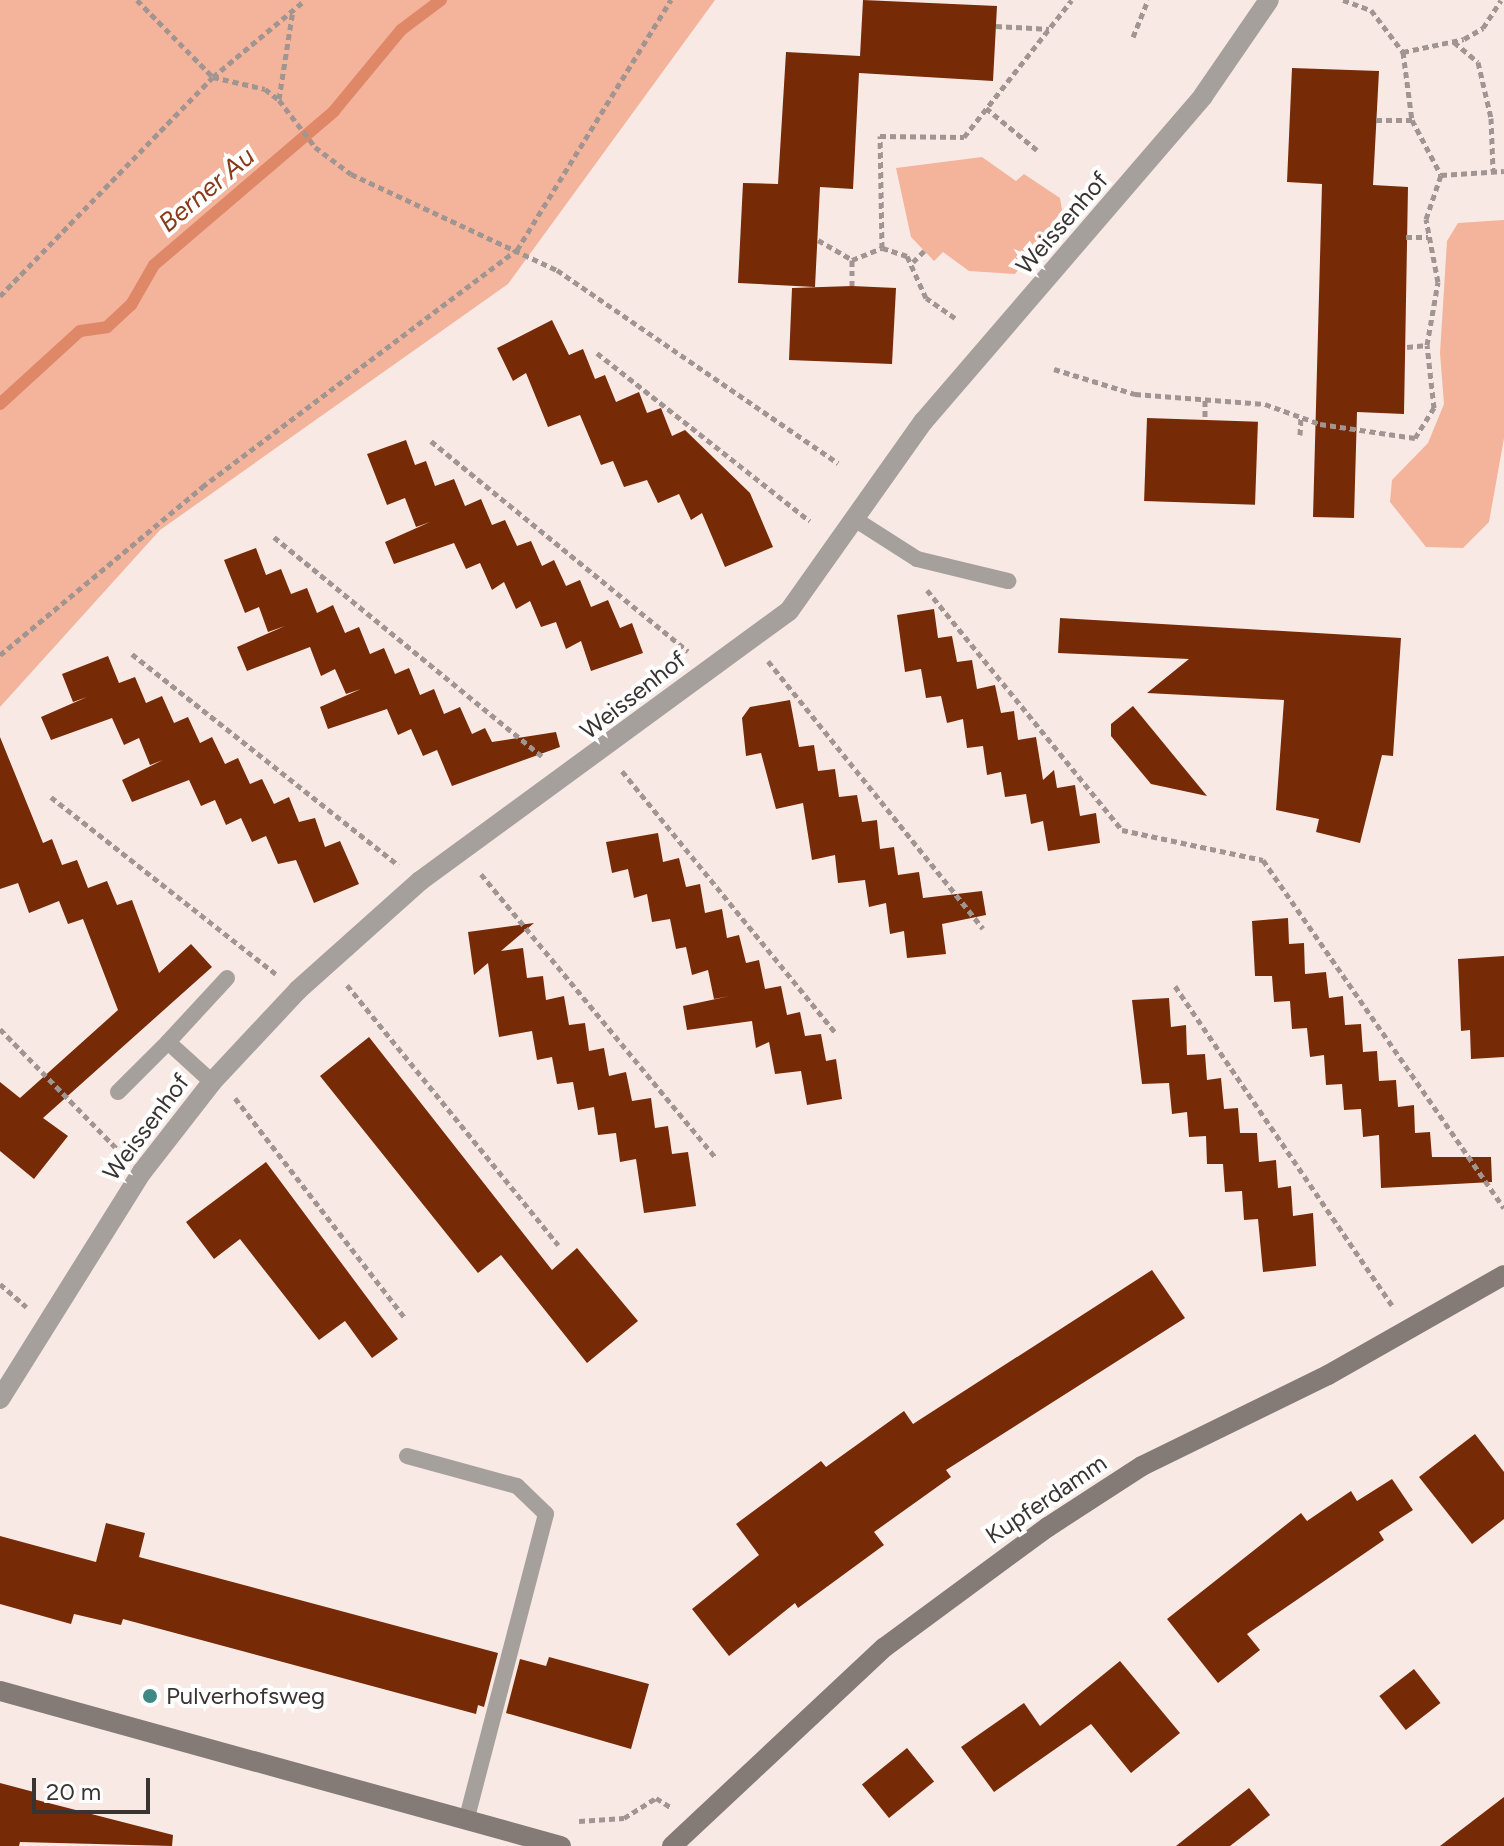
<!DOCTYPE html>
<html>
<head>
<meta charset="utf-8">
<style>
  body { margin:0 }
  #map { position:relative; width:1504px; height:1846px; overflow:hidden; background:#f9e9e4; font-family:Figtree,sans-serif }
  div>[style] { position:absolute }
  .green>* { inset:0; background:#f4b39b }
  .stream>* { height:12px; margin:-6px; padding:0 6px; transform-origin:6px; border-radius:6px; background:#de8868 }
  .building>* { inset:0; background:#772a06; transform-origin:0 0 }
  .path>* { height:5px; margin-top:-2.5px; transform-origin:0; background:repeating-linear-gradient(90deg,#a19592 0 6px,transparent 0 10px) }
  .lane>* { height:16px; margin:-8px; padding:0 8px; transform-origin:8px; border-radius:8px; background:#a6a09d }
  .street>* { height:20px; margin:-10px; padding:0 10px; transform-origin:10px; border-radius:10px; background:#a6a09d }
  .secondary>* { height:20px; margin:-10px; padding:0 10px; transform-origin:10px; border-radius:10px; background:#847b77 }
  .dots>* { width:22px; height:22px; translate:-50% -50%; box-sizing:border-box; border:4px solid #fff; border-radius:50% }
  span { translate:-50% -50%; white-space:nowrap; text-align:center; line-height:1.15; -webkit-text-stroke:8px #fff; paint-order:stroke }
  .street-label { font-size:24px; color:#393331 }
  .poi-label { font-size:24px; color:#393331 }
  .left { translate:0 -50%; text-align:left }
  .water-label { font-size:26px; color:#893a1a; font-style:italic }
  .scale { position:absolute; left:32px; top:1778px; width:118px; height:36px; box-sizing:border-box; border:4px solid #393331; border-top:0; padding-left:10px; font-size:24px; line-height:28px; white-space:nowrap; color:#393331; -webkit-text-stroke:6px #fff; paint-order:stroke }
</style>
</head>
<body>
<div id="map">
  <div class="green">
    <div style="clip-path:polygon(0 0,715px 0,508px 284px,160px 530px,0 707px)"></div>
    <div style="clip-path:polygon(982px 157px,1016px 181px,1024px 174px,1060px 198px,1062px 210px,1015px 274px,969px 271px,943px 252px,934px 261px,911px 237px,896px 168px)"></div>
    <div style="clip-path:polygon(1504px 220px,1504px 438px,1489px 522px,1463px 548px,1426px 547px,1390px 502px,1392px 480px,1428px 443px,1444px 404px,1440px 353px,1447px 241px,1458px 223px)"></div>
  </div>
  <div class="stream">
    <div style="left:0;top:404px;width:108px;rotate:-42.4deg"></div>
    <div style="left:80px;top:331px;width:27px;rotate:-8deg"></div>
    <div style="left:107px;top:327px;width:33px;rotate:-43deg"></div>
    <div style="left:131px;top:305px;width:46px;rotate:-60.1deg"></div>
    <div style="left:154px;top:265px;width:237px;rotate:-40.5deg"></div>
    <div style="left:334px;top:111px;width:105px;rotate:-50.4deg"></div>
    <div style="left:401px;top:30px;width:50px;rotate:-36.9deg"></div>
  </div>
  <div class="building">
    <div style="clip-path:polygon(863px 0,997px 6px,993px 81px,859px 73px,853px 189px,820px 187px,815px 287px,738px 283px,743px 183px,778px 184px,786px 52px,860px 56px)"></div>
    <div style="clip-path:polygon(1292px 68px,1379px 71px,1373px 185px,1408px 187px,1404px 414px,1357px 412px,1354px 518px,1313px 517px,1322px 184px,1287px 182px)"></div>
    <div style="clip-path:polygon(852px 286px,896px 288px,892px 364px,789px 360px,792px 288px)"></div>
    <div style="clip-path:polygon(552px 320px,569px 355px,583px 349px,595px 379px,605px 375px,616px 402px,639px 392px,647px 413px,661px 408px,672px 436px,685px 430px,750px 493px,773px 547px,725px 567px,702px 513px,691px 520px,679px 494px,658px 503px,647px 480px,624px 487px,613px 461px,601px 465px,580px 415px,548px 427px,526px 373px,513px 381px,497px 348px)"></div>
    <div style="left:1147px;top:418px;width:111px;height:83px;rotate:2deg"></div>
    <div style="clip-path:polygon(406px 440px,415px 465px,426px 461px,435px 486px,454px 479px,465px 506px,481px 499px,492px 525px,505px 520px,517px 546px,531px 541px,542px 566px,554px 560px,566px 586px,580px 580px,591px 607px,608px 600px,620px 628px,632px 623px,643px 653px,591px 671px,581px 641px,566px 649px,556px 622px,541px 627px,530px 601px,516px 609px,504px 582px,492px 590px,480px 563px,466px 569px,454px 543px,394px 564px,385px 542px,430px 522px,416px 527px,405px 498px,387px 505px,367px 454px)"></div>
    <div style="clip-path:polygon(256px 548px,266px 575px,281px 569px,291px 594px,307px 588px,317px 613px,333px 605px,345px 633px,359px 627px,370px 654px,384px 648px,395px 674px,409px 668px,420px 695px,434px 689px,444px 714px,460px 707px,472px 734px,485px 728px,492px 742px,556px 732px,560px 747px,452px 786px,437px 750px,423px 756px,411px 729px,398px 735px,387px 709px,328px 729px,320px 707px,361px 689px,346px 694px,335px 669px,321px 676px,310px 647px,247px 671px,237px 647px,285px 626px,268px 632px,259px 607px,245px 613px,224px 560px)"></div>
    <div style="clip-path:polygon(934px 609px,938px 638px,952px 636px,957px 662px,972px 660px,977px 689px,995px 685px,1001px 713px,1014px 711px,1018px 740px,1036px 737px,1043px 780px,1054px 770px,1057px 788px,1075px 785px,1080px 816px,1096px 813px,1100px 843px,1048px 851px,1043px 821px,1031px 824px,1026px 794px,1005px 797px,1001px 772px,987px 775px,983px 746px,967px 748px,963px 719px,947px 723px,941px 696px,926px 698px,921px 669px,905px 672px,897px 615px)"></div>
    <div style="clip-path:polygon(1060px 618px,1401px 638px,1393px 756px,1382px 755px,1360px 843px,1316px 832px,1319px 819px,1276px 810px,1284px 700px,1147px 693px,1189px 659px,1058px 653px)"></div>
    <div style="clip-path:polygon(108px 656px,119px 683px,135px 677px,146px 703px,162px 696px,174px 723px,188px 717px,200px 743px,212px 737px,225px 764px,238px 758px,250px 784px,262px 779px,274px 804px,289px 797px,299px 822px,315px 818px,325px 847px,340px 841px,359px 884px,314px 903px,296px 860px,278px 864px,266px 836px,252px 842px,241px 818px,226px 825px,215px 800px,201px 806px,189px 780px,132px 802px,122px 780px,163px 760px,150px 765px,139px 738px,124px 745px,112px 718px,51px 740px,41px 717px,87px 697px,73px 702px,62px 674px)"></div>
    <div style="clip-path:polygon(790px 700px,799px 747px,814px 745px,818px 771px,835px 769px,839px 797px,857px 795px,862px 822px,877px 820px,880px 849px,894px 847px,898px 875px,919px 872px,923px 898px,982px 891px,986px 915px,942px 924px,946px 954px,907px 958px,904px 931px,890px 934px,886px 903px,869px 907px,865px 880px,838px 883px,835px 855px,812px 860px,803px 803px,776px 809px,761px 753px,746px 756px,742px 718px,750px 707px)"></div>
    <div style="clip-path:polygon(1133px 706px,1207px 796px,1151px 784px,1111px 736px,1111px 724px)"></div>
    <div style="clip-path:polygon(0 737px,43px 843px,52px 839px,62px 865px,77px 860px,88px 888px,107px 881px,117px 905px,132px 900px,159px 973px,191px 944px,212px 967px,43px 1118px,68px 1136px,34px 1179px,0 1151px,0 1082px,20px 1098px,118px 1010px,83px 919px,68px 924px,59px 901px,29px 913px,18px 883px,0 889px)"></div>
    <div style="clip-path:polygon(658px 833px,663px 862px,679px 858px,686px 887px,700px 884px,705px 913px,722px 909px,727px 938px,739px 935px,746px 963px,759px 960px,765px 989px,781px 986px,787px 1015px,800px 1012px,805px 1036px,821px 1034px,826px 1061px,836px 1059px,842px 1099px,807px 1105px,801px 1071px,775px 1074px,769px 1042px,756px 1048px,752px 1021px,687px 1030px,683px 1006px,730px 996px,714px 999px,708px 970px,692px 975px,686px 947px,676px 949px,670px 919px,652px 922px,647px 894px,634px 898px,628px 869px,612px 873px,606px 842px)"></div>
    <div style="clip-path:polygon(1288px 918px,1289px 944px,1304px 943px,1305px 974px,1326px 972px,1329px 998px,1343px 996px,1345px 1025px,1361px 1024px,1363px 1052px,1377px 1051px,1379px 1081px,1396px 1080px,1398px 1107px,1414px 1105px,1415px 1133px,1430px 1132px,1432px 1157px,1491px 1157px,1492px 1182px,1381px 1188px,1379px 1135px,1363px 1137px,1361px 1109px,1344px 1110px,1342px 1084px,1326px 1085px,1324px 1055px,1310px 1057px,1307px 1028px,1292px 1029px,1290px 1001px,1274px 1002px,1272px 976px,1255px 976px,1252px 921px)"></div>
    <div style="clip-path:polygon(534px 923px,501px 951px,523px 948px,527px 978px,543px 976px,546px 1000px,564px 996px,569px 1025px,585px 1023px,589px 1051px,604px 1048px,609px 1076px,626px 1072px,632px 1101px,651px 1098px,655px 1128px,668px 1126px,672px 1154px,688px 1152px,696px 1206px,644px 1213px,636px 1159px,620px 1162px,616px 1133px,598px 1135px,594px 1107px,578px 1110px,573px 1082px,557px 1084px,552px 1057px,537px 1060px,532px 1031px,499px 1037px,488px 963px,474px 975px,468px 932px)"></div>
    <div style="clip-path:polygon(1504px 956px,1504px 1057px,1471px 1059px,1470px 1030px,1461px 1031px,1458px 959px)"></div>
    <div style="clip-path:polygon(1169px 998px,1171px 1027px,1186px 1025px,1187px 1055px,1205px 1054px,1207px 1080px,1221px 1078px,1224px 1109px,1238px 1108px,1240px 1133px,1257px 1133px,1259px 1162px,1276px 1160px,1278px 1188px,1291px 1186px,1293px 1216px,1313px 1213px,1316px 1266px,1263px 1272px,1258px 1219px,1244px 1220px,1242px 1191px,1225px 1192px,1223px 1164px,1207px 1164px,1206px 1136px,1189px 1137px,1187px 1112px,1172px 1114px,1169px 1083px,1142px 1084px,1132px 1000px)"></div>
    <div style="clip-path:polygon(369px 1037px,552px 1270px,577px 1248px,638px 1321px,587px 1363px,501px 1255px,478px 1273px,320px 1076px)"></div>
    <div style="clip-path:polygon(266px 1162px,398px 1339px,372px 1358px,345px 1321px,319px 1340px,240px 1239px,214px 1259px,186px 1222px)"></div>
    <div style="clip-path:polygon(1152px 1270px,1185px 1318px,946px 1470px,951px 1477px,874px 1532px,884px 1545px,798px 1608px,795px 1603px,729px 1656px,692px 1609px,759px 1555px,736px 1524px,821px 1461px,826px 1467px,904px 1411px,913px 1424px)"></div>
    <div style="clip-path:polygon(1475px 1434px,1504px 1472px,1504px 1519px,1472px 1544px,1419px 1477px)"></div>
    <div style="clip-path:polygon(1392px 1479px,1413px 1510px,1379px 1532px,1384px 1540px,1247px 1634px,1260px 1650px,1218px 1683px,1167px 1619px,1301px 1513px,1307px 1521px,1351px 1491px,1357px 1501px)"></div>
    <div style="clip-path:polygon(106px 1523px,145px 1533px,139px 1557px,498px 1653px,484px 1707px,478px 1705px,476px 1714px,123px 1619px,121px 1625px,74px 1614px,71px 1624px,0 1604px,0 1536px,96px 1562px)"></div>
    <div style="clip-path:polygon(549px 1657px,649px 1684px,631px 1749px,506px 1713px,520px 1659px,546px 1666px)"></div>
    <div style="clip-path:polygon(1120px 1661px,1180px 1733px,1131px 1773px,1091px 1724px,994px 1792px,961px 1747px,1024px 1703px,1040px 1726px)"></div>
    <div style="left:1414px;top:1669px;width:43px;height:44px;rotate:52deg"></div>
    <div style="left:907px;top:1748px;width:43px;height:58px;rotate:51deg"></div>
    <div style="clip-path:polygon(0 1783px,34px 1792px,33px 1799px,173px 1835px,172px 1846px,20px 1842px,19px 1846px,0 1846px)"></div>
    <div style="clip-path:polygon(1249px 1788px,1270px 1815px,1230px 1846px,1176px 1846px)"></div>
    <div style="clip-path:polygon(1504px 1797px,1504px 1846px,1440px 1846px)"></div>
  </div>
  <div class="path">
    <div style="left:137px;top:0;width:108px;rotate:45.4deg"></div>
    <div style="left:213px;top:77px;width:53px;rotate:13deg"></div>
    <div style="left:265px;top:89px;width:18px;rotate:38deg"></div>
    <div style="left:279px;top:100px;width:59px;rotate:52.5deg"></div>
    <div style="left:315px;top:147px;width:45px;rotate:36.9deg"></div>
    <div style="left:351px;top:174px;width:227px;rotate:25deg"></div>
    <div style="left:557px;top:270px;width:341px;rotate:34.5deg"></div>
    <div style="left:1343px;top:0;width:30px;rotate:20deg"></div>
    <div style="left:1371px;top:10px;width:53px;rotate:52.7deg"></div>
    <div style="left:1403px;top:52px;width:69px;rotate:82.5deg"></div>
    <div style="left:1412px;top:120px;width:62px;rotate:62.2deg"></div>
    <div style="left:1441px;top:175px;width:63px;rotate:-3.6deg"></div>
    <div style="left:996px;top:26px;width:53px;rotate:3.2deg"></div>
    <div style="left:1133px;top:37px;width:40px;rotate:-68deg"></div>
    <div style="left:1454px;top:42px;width:31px;rotate:40deg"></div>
    <div style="left:1478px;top:62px;width:57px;rotate:76.9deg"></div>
    <div style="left:1491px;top:118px;width:53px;rotate:87.8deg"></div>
    <div style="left:1403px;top:52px;width:62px;rotate:-12deg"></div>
    <div style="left:1464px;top:39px;width:22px;rotate:-30deg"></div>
    <div style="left:1483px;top:28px;width:33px;rotate:-57deg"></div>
    <div style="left:279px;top:99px;width:90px;rotate:-81.1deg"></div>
    <div style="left:986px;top:108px;width:66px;rotate:39.5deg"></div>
    <div style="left:1376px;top:120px;width:36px"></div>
    <div style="left:1406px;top:237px;width:22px"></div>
    <div style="left:818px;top:240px;width:39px;rotate:30deg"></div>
    <div style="left:852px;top:260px;width:32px;rotate:-22deg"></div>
    <div style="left:913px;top:262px;width:16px;rotate:-45deg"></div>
    <div style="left:852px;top:286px;width:26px;rotate:-90deg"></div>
    <div style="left:0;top:296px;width:305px;rotate:-45.8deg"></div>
    <div style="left:213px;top:77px;width:120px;rotate:-39.9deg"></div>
    <div style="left:955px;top:318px;width:35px;rotate:-145deg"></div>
    <div style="left:926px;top:298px;width:46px;rotate:-114.3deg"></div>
    <div style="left:907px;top:256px;width:26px;rotate:-162deg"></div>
    <div style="left:882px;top:248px;width:112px;rotate:-91deg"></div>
    <div style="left:880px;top:136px;width:84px;rotate:0.7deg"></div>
    <div style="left:964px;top:137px;width:174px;rotate:-51.8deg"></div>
    <div style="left:1407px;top:347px;width:20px;rotate:-6deg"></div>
    <div style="left:597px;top:353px;width:271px;rotate:38.3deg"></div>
    <div style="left:1054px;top:369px;width:85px;rotate:17.2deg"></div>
    <div style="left:1135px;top:394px;width:130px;rotate:4.4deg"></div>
    <div style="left:1265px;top:404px;width:59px;rotate:20deg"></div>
    <div style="left:1320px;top:424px;width:96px;rotate:8.4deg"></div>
    <div style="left:1415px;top:438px;width:36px;rotate:-58deg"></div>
    <div style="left:1434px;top:408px;width:63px;rotate:-96.3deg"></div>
    <div style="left:1427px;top:345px;width:64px;rotate:-80.1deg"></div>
    <div style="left:1438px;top:282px;width:64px;rotate:-100.8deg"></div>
    <div style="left:1426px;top:219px;width:46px;rotate:-71.2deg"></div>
    <div style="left:1205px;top:400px;width:20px;rotate:90deg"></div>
    <div style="left:1300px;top:435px;width:18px;rotate:-87deg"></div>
    <div style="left:431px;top:441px;width:332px;rotate:39.3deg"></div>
    <div style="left:274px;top:537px;width:346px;rotate:39.3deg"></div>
    <div style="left:927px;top:590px;width:309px;rotate:50.9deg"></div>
    <div style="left:1122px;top:830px;width:144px;rotate:12deg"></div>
    <div style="left:1263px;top:860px;width:423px;rotate:55.3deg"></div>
    <div style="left:132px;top:654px;width:340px;rotate:38.4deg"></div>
    <div style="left:0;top:655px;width:263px;rotate:-39.7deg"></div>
    <div style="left:202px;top:487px;width:394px;rotate:-37deg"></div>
    <div style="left:517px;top:250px;width:294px;rotate:-58.4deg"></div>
    <div style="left:768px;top:661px;width:343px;rotate:51.2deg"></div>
    <div style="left:622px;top:771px;width:338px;rotate:50.8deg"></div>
    <div style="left:51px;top:797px;width:286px;rotate:38.2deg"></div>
    <div style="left:481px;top:874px;width:367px;rotate:50.4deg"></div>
    <div style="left:347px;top:985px;width:335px;rotate:50.9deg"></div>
    <div style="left:1175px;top:986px;width:386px;rotate:55.8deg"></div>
    <div style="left:0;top:1029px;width:175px;rotate:45.7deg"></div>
    <div style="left:235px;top:1098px;width:277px;rotate:52.3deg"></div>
    <div style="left:0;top:1284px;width:35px;rotate:41deg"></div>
    <div style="left:579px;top:1821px;width:45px;rotate:-3.8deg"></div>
    <div style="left:624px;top:1818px;width:38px;rotate:-32deg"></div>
    <div style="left:656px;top:1798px;width:19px;rotate:32deg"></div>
  </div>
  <div class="lane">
    <div style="left:856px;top:520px;width:72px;rotate:32.6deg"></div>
    <div style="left:917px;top:559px;width:94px;rotate:13.6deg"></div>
    <div style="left:212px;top:1082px;width:59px;rotate:-137.7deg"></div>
    <div style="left:168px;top:1042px;width:87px;rotate:-47.3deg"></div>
    <div style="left:118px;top:1092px;width:71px;rotate:-45deg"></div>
    <div style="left:407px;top:1456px;width:114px;rotate:15.3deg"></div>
    <div style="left:517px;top:1486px;width:40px;rotate:44deg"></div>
    <div style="left:546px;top:1514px;width:313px;rotate:104.6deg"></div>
  </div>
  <div class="street">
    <div style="left:0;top:1399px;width:268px;rotate:-58deg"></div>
    <div style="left:142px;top:1172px;width:114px;rotate:-52.1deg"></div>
    <div style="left:212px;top:1082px;width:126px;rotate:-46.9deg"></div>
    <div style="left:298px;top:990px;width:164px;rotate:-41.8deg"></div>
    <div style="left:420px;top:881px;width:457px;rotate:-36.2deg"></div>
    <div style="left:789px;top:611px;width:232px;rotate:-54.7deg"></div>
    <div style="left:923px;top:422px;width:430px;rotate:-49.3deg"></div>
    <div style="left:1203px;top:96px;width:116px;rotate:-55.5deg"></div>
  </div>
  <div class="secondary">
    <div style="left:0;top:1691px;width:582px;rotate:15.45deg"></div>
    <div style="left:672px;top:1846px;width:291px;rotate:-43.1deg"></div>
    <div style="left:885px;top:1647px;width:202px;rotate:-36.4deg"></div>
    <div style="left:1048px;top:1527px;width:112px;rotate:-33deg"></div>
    <div style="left:1142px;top:1466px;width:207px;rotate:-26.1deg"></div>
    <div style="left:1328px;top:1375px;width:202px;rotate:-29.6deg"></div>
  </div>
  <div class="dots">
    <div style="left:150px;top:1696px;background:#408884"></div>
  </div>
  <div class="street-label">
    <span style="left:1062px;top:223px;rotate:-49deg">Weissenhof</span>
    <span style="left:633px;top:695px;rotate:-38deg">Weissenhof</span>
    <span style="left:146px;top:1127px;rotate:-53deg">Weissenhof</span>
    <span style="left:1046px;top:1499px;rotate:-34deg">Kupferdamm</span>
  </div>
  <div class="poi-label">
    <span class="left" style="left:166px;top:1696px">Pulverhofsweg</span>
  </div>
  <div class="water-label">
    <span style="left:207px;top:190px;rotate:-40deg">Berner Au</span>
  </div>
  <div class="scale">20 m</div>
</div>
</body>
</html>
